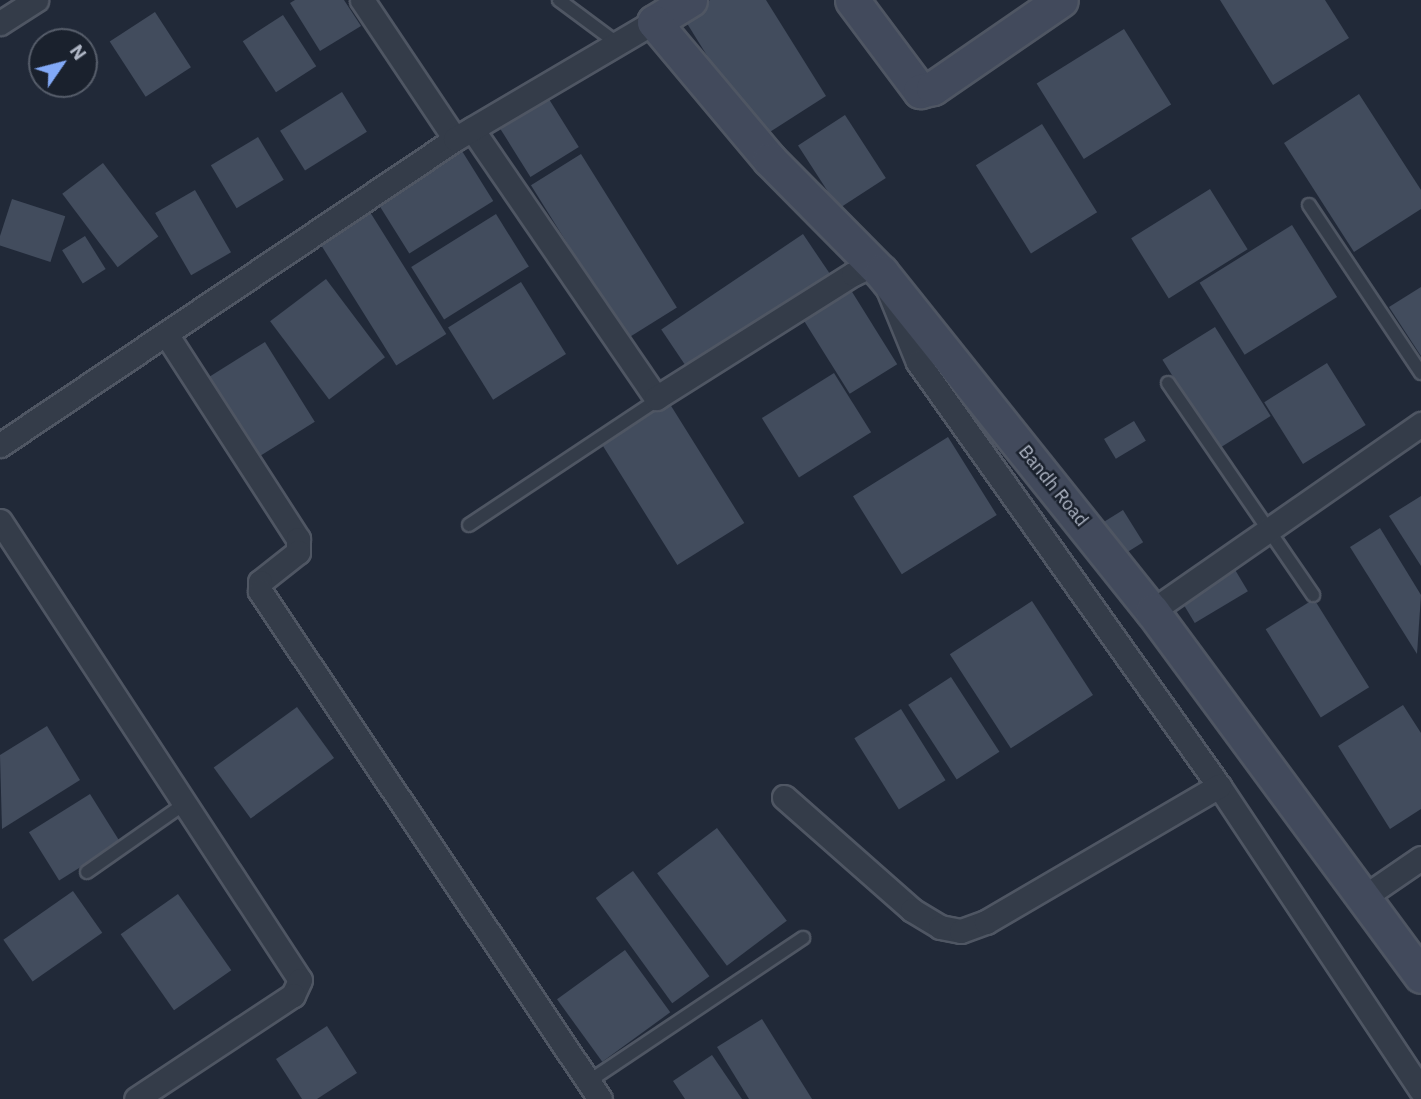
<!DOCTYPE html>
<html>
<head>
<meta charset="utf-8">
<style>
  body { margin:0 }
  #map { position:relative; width:1421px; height:1099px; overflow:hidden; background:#212938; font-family:"IBM Plex Sans",sans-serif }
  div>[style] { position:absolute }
  .building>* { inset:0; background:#424c5d; transform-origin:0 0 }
  .roads { filter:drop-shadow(2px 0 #4f5663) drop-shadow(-2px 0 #4f5663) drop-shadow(0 2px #4f5663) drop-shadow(0 -2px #4f5663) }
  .lane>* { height:12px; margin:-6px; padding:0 6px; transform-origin:6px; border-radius:6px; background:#343c49 }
  .street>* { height:23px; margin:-11.5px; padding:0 11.5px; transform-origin:11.5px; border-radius:11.5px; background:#343c49 }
  .secondary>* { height:33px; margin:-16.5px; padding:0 16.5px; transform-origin:16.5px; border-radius:16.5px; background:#424a5c }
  span { translate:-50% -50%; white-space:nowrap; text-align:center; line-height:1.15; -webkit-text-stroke:5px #1a212d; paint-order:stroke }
  .street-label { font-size:18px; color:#afb6c5 }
  .north { position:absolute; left:28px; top:28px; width:70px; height:70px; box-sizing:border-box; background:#1a212d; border:2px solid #565d6a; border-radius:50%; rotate:55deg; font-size:19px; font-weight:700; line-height:28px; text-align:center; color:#afb6c5 }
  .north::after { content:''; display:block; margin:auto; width:24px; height:32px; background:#82a9f7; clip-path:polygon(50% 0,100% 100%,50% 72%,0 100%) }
</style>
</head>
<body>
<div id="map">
  <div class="building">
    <div style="clip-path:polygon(295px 0,344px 0,361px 26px,320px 51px,290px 3px)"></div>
    <div style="clip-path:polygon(710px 0,766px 0,826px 96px,759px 139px,683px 17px)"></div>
    <div style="clip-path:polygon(1220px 0,1325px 0,1349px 38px,1273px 85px)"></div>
    <div style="left:155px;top:12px;width:66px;height:54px;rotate:57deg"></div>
    <div style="left:283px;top:15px;width:61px;height:48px;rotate:57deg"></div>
    <div style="left:1124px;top:29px;width:89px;height:103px;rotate:58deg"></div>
    <div style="left:342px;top:92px;width:47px;height:73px;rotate:58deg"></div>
    <div style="clip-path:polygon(1359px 94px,1421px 190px,1421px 209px,1354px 252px,1284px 143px)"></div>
    <div style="left:547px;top:96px;width:60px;height:57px;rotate:58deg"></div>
    <div style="left:845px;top:115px;width:75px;height:56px;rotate:57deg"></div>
    <div style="left:1042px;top:124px;width:104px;height:78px;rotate:58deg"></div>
    <div style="left:258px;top:137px;width:50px;height:55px;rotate:59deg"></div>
    <div style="left:462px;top:151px;width:59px;height:99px;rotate:58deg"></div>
    <div style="left:581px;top:154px;width:181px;height:59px;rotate:58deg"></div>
    <div style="left:103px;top:163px;width:92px;height:51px;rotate:53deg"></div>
    <div style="left:1210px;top:189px;width:71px;height:93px;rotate:58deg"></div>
    <div style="left:195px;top:190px;width:72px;height:46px;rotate:60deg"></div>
    <div style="left:12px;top:199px;width:56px;height:48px;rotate:18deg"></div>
    <div style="left:370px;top:212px;width:144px;height:59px;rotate:58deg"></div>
    <div style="left:496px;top:214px;width:62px;height:100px;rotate:58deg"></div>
    <div style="left:1292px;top:225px;width:85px;height:109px;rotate:58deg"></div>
    <div style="left:803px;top:234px;width:52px;height:171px;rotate:56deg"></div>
    <div style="left:85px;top:236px;width:39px;height:27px;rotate:58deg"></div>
    <div style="left:326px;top:279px;width:98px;height:70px;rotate:53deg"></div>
    <div style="left:521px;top:282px;width:85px;height:86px;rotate:58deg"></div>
    <div style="left:849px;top:287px;width:91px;height:56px;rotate:58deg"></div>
    <div style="clip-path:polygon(1421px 287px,1421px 356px,1389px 307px)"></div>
    <div style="left:1215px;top:327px;width:105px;height:62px;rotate:58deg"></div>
    <div style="left:265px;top:342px;width:94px;height:67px;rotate:58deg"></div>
    <div style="left:1327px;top:363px;width:73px;height:74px;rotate:58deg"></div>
    <div style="left:834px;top:373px;width:70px;height:85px;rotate:58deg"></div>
    <div style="left:668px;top:401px;width:144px;height:79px;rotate:58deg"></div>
    <div style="left:1134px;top:421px;width:23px;height:35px;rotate:59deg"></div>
    <div style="left:948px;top:437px;width:92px;height:112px;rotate:58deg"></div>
    <div style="clip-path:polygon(1421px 496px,1421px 566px,1389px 516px)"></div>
    <div style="left:1123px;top:510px;width:38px;height:27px;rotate:58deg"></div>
    <div style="clip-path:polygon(1380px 528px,1421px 595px,1417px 654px,1350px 547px)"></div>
    <div style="left:1234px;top:568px;width:27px;height:62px;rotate:59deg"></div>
    <div style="left:1314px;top:599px;width:104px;height:57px;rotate:58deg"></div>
    <div style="left:1032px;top:601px;width:112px;height:98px;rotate:57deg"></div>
    <div style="left:951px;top:677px;width:89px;height:51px;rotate:57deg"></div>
    <div style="clip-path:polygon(1403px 705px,1421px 733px,1421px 809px,1390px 829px,1338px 746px)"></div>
    <div style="left:297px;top:707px;width:63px;height:103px;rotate:54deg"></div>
    <div style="left:901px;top:709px;width:84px;height:55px;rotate:58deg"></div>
    <div style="clip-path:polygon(47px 726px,80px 780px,2px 829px,0 755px)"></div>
    <div style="left:90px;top:794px;width:57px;height:72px;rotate:58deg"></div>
    <div style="left:717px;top:828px;width:116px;height:75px;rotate:53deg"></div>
    <div style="left:633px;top:871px;width:130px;height:46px;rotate:54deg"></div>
    <div style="left:73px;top:891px;width:51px;height:85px;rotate:55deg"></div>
    <div style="left:178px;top:894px;width:93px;height:70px;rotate:55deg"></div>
    <div style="left:625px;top:950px;width:77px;height:84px;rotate:54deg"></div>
    <div style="clip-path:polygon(762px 1019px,812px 1099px,749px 1099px,717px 1047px)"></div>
    <div style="clip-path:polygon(327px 1026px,357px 1073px,317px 1099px,302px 1099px,276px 1059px)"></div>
    <div style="clip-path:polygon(712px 1055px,742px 1099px,685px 1099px,673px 1081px)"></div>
  </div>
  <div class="roads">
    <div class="lane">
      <div style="left:559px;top:0;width:72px;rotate:36.6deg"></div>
      <div style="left:1309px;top:205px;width:202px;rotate:56.3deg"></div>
      <div style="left:1168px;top:383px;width:257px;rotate:55.6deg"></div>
      <div style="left:469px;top:525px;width:229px;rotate:-33.6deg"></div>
      <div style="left:87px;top:872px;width:118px;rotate:-35deg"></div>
      <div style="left:588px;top:1082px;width:259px;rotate:-33.8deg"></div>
    </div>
    <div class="street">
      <div style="left:362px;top:0;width:167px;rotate:56.2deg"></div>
      <div style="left:0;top:23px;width:43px;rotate:-32.6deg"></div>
      <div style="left:472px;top:129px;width:326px;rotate:55.6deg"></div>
      <div style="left:656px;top:398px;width:233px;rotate:-32.2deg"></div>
      <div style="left:853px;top:274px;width:14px;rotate:-25deg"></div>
      <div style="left:866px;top:268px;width:16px;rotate:15deg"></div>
      <div style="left:881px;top:272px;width:97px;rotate:67.7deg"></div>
      <div style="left:918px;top:362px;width:520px;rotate:54.63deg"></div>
      <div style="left:1219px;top:786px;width:365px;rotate:56.4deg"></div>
      <div style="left:166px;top:334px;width:244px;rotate:57.2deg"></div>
      <div style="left:298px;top:539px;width:13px;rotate:90deg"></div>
      <div style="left:298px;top:552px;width:48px;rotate:141.7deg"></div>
      <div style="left:260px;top:582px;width:9px;rotate:90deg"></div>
      <div style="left:260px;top:591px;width:611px;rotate:56.21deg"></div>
      <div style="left:0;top:445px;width:548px;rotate:-33.92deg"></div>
      <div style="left:455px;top:139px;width:231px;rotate:-30.5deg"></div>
      <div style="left:0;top:521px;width:548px;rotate:56.83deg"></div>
      <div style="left:300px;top:980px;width:17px;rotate:115deg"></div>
      <div style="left:293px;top:995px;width:188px;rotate:146.5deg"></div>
      <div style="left:1152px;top:611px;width:328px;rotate:-34.8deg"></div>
      <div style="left:784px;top:797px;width:171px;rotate:41.4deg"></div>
      <div style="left:912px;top:910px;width:33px;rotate:31deg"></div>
      <div style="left:940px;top:927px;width:21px;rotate:11deg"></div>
      <div style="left:961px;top:931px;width:27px;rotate:-20deg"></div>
      <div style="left:986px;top:922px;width:270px;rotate:-30.3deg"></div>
      <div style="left:1364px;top:897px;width:69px;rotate:-34.4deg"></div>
    </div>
    <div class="secondary">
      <div style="left:690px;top:0;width:42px;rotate:148.6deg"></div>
      <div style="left:654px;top:22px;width:180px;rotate:50deg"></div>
      <div style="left:770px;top:160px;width:158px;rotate:45.3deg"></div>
      <div style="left:881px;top:272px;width:434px;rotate:51.4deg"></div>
      <div style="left:1152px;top:611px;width:453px;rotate:53.6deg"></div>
      <div style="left:852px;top:0;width:114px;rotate:53.2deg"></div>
      <div style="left:920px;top:91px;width:13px;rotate:-13deg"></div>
      <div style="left:933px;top:88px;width:155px;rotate:-34.5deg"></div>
    </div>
  </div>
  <div class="street-label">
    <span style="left:1053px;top:486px;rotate:51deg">Bandh Road</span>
  </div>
  <div class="north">N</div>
</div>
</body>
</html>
